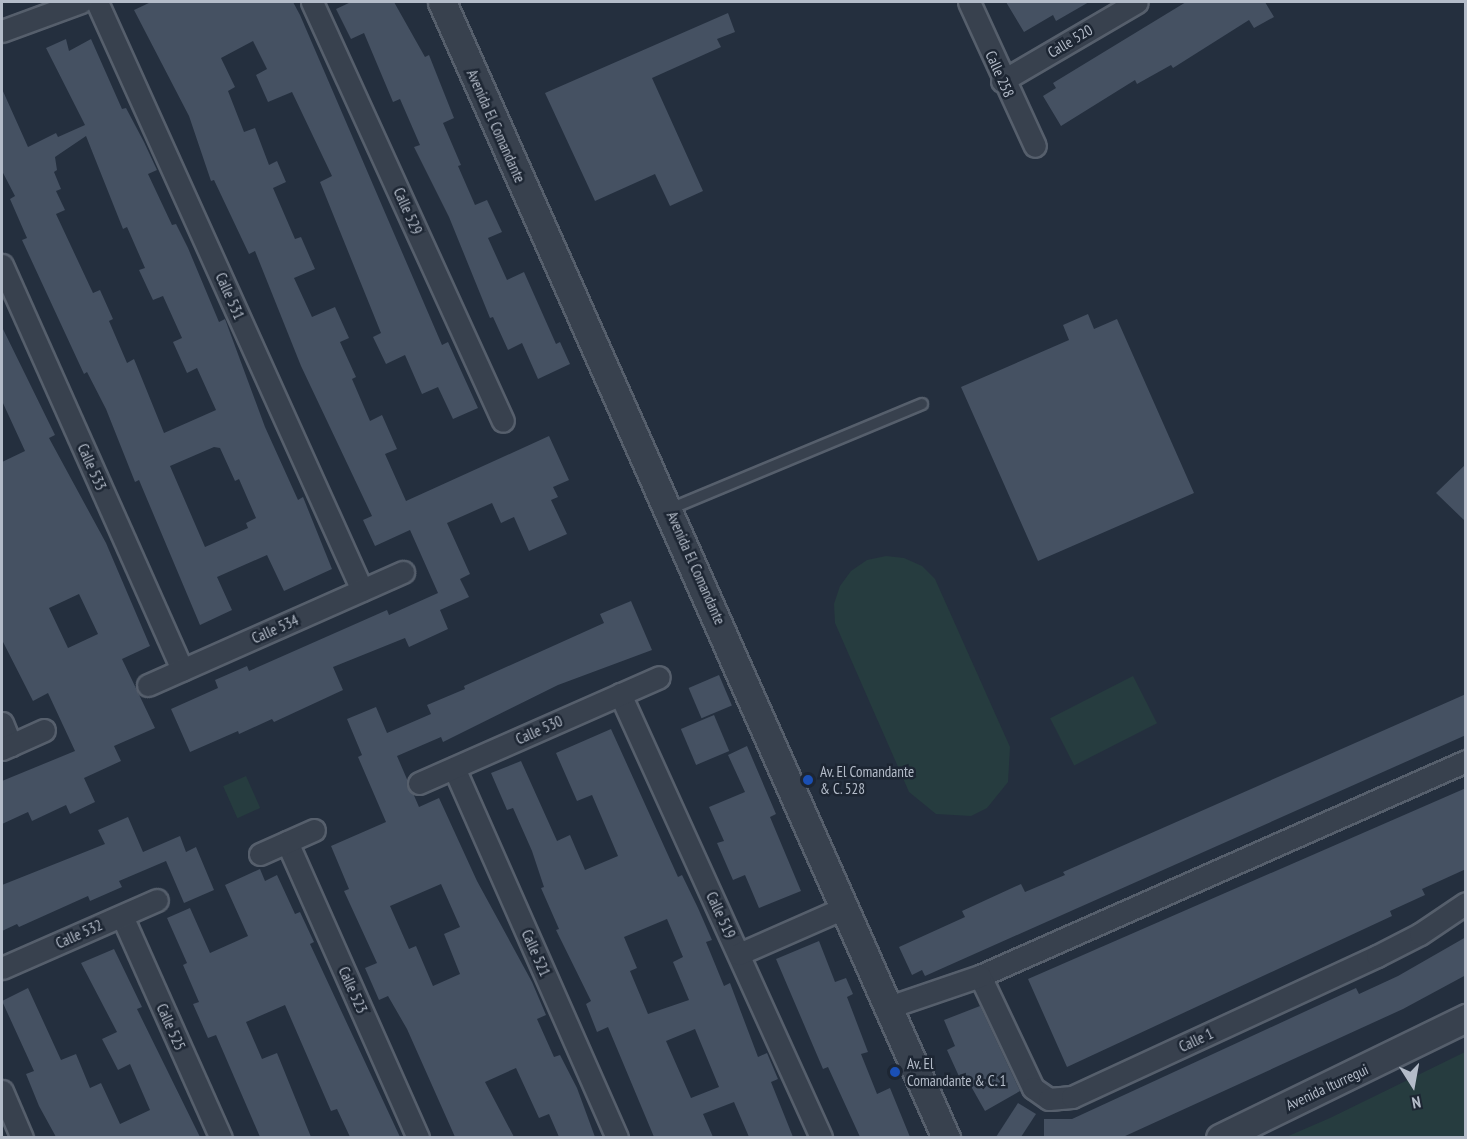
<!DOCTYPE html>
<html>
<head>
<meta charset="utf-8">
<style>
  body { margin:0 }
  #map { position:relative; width:1467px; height:1139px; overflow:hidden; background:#242f3e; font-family:"PT Sans Narrow",sans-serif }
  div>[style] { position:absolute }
  .green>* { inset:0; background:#263c3f; transform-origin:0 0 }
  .building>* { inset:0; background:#455162; transform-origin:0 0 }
  .roads { filter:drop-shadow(2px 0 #565f6c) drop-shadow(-2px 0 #565f6c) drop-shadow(0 2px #565f6c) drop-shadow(0 -2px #565f6c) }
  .service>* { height:10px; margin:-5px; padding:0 5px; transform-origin:5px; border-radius:5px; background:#38414e }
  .minor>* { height:21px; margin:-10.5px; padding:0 10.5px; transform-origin:10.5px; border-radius:10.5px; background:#38414e }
  .tertiary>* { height:27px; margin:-13.5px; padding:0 13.5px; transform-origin:13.5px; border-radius:13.5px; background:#38414e }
  .dots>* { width:16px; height:16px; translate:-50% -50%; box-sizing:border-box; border:3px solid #1d2633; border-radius:50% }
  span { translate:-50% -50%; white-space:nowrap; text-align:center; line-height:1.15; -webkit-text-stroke:5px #1d2633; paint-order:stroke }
  .street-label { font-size:15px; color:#b4bcc9 }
  .poi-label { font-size:15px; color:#b4bcc9 }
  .left { translate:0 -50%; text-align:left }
  .frame { position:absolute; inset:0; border:3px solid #b4bcc9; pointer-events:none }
  .north { position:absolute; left:1383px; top:1055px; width:60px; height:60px; -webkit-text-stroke:4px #1d2633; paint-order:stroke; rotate:169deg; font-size:16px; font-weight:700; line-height:24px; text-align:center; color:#b4bcc9 }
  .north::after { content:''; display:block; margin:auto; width:21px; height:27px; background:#b4bcc9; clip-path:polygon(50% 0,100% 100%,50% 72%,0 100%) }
</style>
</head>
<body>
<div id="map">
  <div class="green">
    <div style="clip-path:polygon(886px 556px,904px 558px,922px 566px,935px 579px,1010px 747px,1008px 782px,987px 808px,971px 816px,936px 814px,909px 792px,835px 623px,834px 604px,840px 586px,851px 571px,867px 560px)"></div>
    <div style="left:1133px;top:676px;width:53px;height:93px;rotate:63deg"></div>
    <div style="left:246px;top:776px;width:35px;height:25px;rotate:66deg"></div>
    <div style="clip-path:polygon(1465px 1052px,1465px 1137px,1286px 1137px,1330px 1118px)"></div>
  </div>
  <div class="building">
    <div style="clip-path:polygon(151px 2px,293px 2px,300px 15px,442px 345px,448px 342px,478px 408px,453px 419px,438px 387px,422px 394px,405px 355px,386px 364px,373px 337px,381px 333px,320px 182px,332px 176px,292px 92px,268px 102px,256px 75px,267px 69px,253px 41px,221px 58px,235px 87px,228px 91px,244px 132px,255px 128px,269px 165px,277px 161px,286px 182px,273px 188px,295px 239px,301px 237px,315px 269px,294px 278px,312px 317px,335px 307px,349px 338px,340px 342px,356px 377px,352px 379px,370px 421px,382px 415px,397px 449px,385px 454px,406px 501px,549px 436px,569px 480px,553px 487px,558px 497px,551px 500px,567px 534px,529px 551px,514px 517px,501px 523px,492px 503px,447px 523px,470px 574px,460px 579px,469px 597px,440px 610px,448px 629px,409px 647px,405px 638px,333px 667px,343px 690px,274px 722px,272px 719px,239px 734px,238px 731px,190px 752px,171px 709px,218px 688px,215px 680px,247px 666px,249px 671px,387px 610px,389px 615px,438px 593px,410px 530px,375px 546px,363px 520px,372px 516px,301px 366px,255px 251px,249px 254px,214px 180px,211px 181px,189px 116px,134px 10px)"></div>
    <div style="clip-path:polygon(351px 2px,394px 2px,425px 57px,429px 55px,454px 118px,443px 123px,461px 165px,458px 166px,475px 205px,487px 200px,502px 232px,488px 238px,507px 280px,524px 272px,556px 344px,560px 342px,570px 364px,538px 379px,522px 343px,508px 350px,493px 317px,490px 318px,449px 217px,414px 147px,420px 145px,400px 99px,393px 102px,364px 33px,351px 39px,336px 9px)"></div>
    <div style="clip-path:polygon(1006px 2px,1089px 2px,1056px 21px,1053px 15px,1024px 32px)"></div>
    <div style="clip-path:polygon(1186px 2px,1265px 2px,1274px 17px,1254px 28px,1249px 20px,1173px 68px,1171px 65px,1137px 84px,1135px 80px,1061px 126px,1043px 96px,1056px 88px,1053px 83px)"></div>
    <div style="clip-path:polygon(728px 13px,735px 32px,717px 39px,721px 47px,652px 78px,703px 191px,670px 206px,655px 174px,595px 201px,545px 93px)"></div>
    <div style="clip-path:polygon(evenodd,66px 39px,69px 51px,91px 39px,122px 109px,126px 108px,144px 142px,157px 170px,148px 174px,172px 225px,176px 224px,188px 248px,219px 322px,225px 319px,265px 427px,298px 500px,303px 497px,332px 569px,284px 591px,267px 555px,217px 577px,232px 610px,200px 625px,139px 480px,135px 482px,106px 409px,87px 372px,84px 374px,22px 240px,27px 238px,10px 199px,15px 196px,2px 171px,2px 89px,28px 147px,56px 133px,58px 137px,85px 125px,46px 48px,66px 39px,86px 136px,123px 229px,127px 227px,145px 268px,139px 270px,153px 300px,163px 296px,182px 338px,173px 342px,187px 373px,197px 368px,216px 410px,164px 433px,134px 359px,127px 363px,109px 321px,113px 319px,100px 290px,93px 293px,56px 214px,65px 210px,56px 191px,61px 189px,54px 172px,57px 170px,55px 157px,86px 136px,66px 39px,214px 447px,220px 448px,235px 481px,239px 479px,256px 518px,246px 523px,248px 528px,205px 547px,170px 466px,214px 447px)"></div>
    <div style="clip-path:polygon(1088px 314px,1094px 329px,1117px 319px,1194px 493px,1038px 561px,961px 387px,1069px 340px,1063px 325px)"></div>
    <div style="clip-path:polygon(evenodd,2px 327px,55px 435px,49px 438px,106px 543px,150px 646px,122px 659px,155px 728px,114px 746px,121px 761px,84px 778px,95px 802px,70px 814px,66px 805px,32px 821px,28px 812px,2px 824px,2px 781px,75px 751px,48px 693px,33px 701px,2px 640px,2px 462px,25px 451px,2px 401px,2px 327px,79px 594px,98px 634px,68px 648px,49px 608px,79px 594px)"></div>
    <div style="clip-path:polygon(1466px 464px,1466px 522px,1436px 493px)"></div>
    <div style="clip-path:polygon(evenodd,631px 601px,652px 650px,558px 685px,443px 742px,441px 737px,397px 756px,419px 807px,439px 798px,477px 881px,532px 982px,546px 1015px,537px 1019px,554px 1057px,560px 1055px,577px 1088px,595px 1137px,559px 1137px,549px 1114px,539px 1118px,516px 1068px,485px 1082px,514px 1137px,455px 1137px,407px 1029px,388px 996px,379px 1000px,365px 968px,377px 963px,344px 891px,349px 889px,331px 846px,386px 822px,358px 757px,362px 755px,347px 719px,376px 707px,387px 733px,431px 714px,427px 705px,465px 689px,464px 686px,604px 623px,600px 614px,631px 601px,441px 884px,460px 927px,444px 934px,460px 974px,433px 986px,416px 946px,409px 949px,390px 906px,441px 884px)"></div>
    <div style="left:719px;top:675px;width:33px;height:33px;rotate:67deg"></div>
    <div style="clip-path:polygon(1466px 694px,1466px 735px,925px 976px,922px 970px,912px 975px,899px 947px,965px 917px,962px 911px,1021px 884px,1025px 892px,1065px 875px,1063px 872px)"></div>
    <div style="left:714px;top:715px;width:39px;height:36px;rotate:67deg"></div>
    <div style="clip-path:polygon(evenodd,611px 729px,678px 877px,682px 875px,698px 908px,712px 940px,706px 942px,724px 986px,730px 983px,758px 1057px,767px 1053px,778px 1079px,771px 1082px,793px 1137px,749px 1137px,734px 1102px,703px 1114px,713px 1137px,654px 1137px,608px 1027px,597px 1032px,586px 1004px,591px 1001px,556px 930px,559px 929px,541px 888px,544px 887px,532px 851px,513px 808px,507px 810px,491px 773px,521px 761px,557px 841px,570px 835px,585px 870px,618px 856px,592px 795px,577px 801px,556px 753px,611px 729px,667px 919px,683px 957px,673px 962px,689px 1000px,648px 1014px,630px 971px,637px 968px,624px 937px,667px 919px,611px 729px,695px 1029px,719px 1087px,691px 1098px,666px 1041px,695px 1029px)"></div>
    <div style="clip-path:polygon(747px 746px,776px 814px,770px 817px,801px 891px,759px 908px,745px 875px,733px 880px,717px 843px,724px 841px,709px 807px,745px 792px,728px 755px)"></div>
    <div style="clip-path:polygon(1466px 788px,1466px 869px,1422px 889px,1425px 895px,1390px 911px,1392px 916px,1067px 1067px,1028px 979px)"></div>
    <div style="clip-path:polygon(128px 817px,143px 852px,180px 836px,186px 852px,196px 847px,214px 890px,184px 903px,166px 861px,119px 881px,122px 887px,90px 901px,88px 896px,19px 927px,17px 924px,2px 931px,2px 885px,105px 844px,98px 830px)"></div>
    <div style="clip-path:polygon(260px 869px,265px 881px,277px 875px,295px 914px,300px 912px,314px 942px,310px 944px,400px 1137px,350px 1137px,337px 1109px,331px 1111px,285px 1005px,246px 1022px,262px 1059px,277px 1053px,311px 1137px,260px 1137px,216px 1035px,208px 1038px,193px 1004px,199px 1002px,183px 965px,187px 963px,167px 918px,190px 908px,210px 953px,248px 936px,225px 885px)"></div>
    <div style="clip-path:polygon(1466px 937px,1466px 975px,1403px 1009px,1123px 1137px,1044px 1137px,1044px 1119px,1072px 1119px,1356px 988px,1359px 994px,1398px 976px)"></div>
    <div style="clip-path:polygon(819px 941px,835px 982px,846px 978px,853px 994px,847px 997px,868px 1052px,861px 1054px,877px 1094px,890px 1088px,910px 1137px,860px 1137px,828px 1067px,823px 1069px,776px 959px)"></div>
    <div style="clip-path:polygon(114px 949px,142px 1007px,137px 1009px,200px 1137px,56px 1137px,39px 1106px,26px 1074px,34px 1071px,2px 1001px,28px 988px,61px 1060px,76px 1054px,90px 1088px,101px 1083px,120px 1124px,150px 1110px,130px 1064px,118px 1070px,102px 1039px,117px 1032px,81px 963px)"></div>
    <div style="clip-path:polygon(980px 1006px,1020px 1091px,985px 1111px,968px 1081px,962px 1083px,947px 1050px,955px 1046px,944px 1020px)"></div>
    <div style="clip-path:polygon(1018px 1103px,1036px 1114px,1021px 1137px,996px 1137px)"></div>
  </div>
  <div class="roads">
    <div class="service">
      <div style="left:670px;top:509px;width:273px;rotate:-22.6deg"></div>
    </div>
    <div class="minor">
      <div style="left:97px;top:2px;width:645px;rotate:65.74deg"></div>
      <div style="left:312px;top:2px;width:460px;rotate:65.5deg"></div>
      <div style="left:969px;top:2px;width:158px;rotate:65.4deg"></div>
      <div style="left:2px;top:31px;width:84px;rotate:-20.2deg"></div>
      <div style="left:1002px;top:81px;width:156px;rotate:-30.3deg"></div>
      <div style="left:2px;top:265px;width:443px;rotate:66deg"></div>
      <div style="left:148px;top:685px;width:279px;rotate:-23.9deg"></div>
      <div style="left:620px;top:694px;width:487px;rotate:65.6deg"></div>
      <div style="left:2px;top:723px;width:24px;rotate:68deg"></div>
      <div style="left:2px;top:749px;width:46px;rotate:-24.3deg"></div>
      <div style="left:1466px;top:761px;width:531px;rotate:156.14deg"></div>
      <div style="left:980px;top:976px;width:124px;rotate:64.7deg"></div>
      <div style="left:1033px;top:1088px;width:19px;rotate:35deg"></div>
      <div style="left:1049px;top:1099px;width:23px;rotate:-5deg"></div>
      <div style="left:1072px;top:1097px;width:336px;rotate:-24.8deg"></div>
      <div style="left:1377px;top:956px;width:48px;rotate:-27.1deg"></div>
      <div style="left:1420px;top:934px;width:55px;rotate:-34deg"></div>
      <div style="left:454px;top:768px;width:404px;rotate:66.2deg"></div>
      <div style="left:419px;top:783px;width:262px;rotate:-23.8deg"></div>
      <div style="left:287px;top:842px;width:324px;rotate:66.1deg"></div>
      <div style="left:260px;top:854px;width:59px;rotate:-24deg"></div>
      <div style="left:122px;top:916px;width:243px;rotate:66deg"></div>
      <div style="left:739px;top:954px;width:117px;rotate:-23.7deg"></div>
      <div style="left:2px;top:968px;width:169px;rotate:-23.7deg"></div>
      <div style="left:889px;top:1007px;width:96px;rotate:-18.8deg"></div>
      <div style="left:2px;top:1091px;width:51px;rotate:66.9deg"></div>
    </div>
    <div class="tertiary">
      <div style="left:442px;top:2px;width:1243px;rotate:66.07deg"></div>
      <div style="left:1220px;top:1138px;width:274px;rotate:-26deg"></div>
    </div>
  </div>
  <div class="dots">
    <div style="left:808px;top:780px;background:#1a4fb4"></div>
    <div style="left:895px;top:1072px;background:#1a4fb4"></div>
  </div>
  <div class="street-label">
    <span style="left:1070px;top:41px;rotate:-31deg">Calle 520</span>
    <span style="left:1000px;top:74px;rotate:66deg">Calle 258</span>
    <span style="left:496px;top:126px;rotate:66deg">Avenida El Comandante</span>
    <span style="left:408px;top:211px;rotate:66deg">Calle 529</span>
    <span style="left:230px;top:296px;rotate:66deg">Calle 531</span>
    <span style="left:92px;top:467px;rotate:66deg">Calle 533</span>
    <span style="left:696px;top:568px;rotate:66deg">Avenida El Comandante</span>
    <span style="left:275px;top:629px;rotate:-24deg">Calle 534</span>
    <span style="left:539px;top:730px;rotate:-24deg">Calle 530</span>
    <span style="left:721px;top:915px;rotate:65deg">Calle 519</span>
    <span style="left:79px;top:934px;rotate:-24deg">Calle 532</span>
    <span style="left:536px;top:953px;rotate:66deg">Calle 521</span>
    <span style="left:353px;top:990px;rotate:66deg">Calle 523</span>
    <span style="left:171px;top:1027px;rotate:66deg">Calle 525</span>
    <span style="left:1196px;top:1040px;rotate:-25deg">Calle 1</span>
    <span style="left:1327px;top:1087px;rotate:-25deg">Avenida Iturregui</span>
  </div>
  <div class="poi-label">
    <span class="left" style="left:820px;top:780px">Av. El Comandante<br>&amp; C. 528</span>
    <span class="left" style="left:907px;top:1072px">Av. El<br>Comandante &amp; C. 1</span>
  </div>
  <div class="frame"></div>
  <div class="north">N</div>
</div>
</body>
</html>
